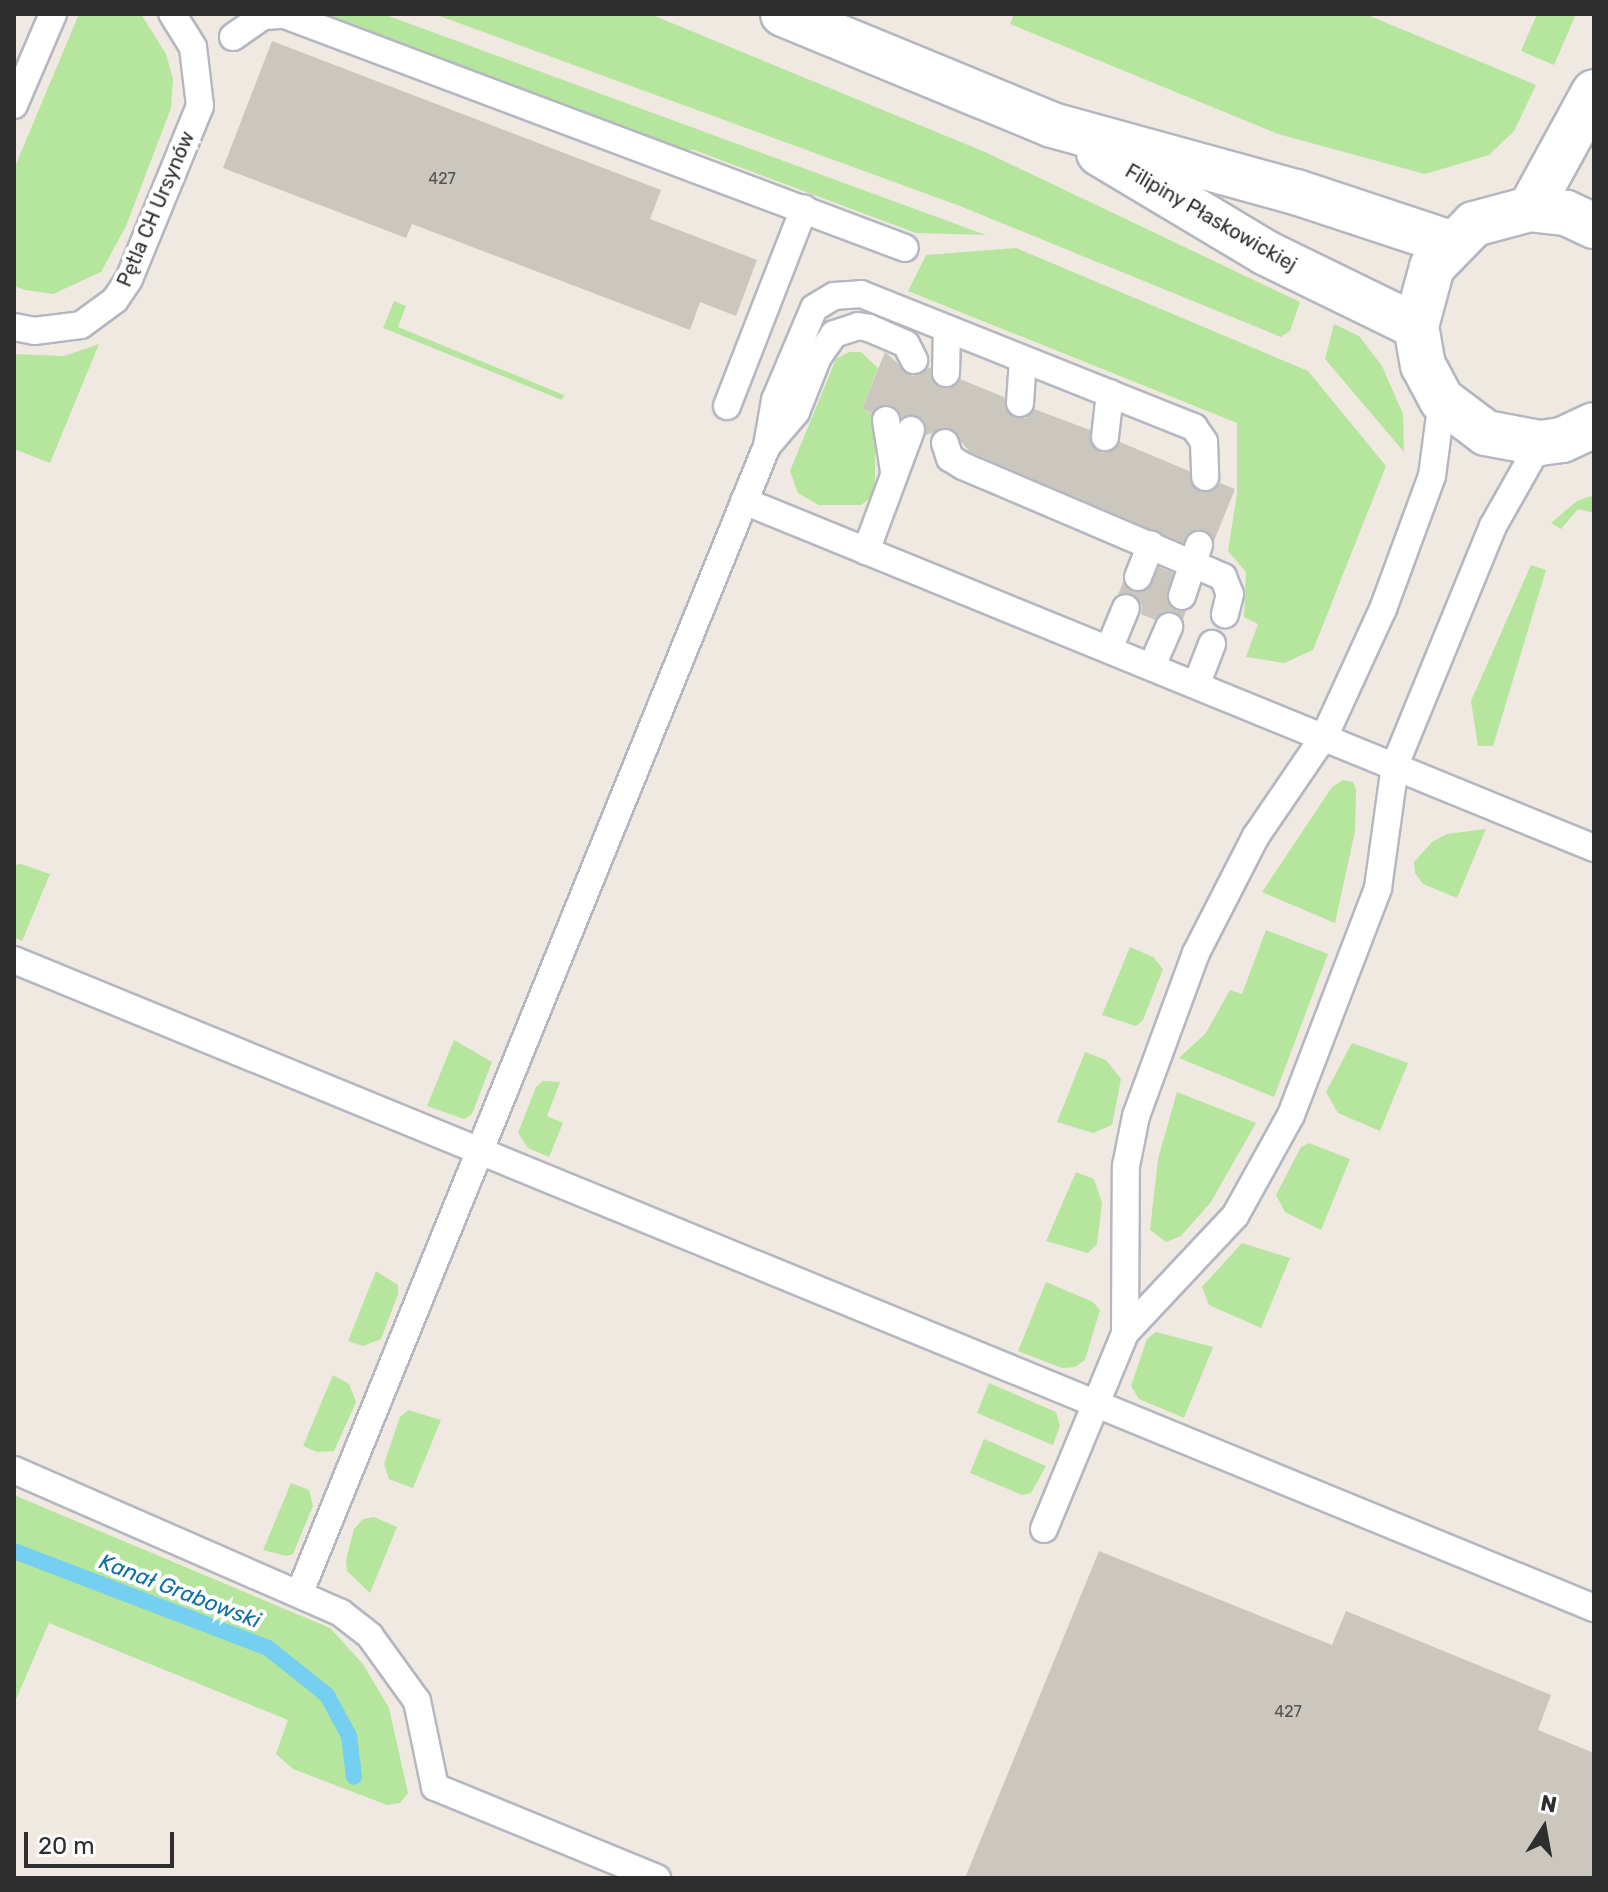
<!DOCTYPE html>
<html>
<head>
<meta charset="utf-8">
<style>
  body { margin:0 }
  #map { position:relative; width:1608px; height:1892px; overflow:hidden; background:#efe9e1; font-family:Rubik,sans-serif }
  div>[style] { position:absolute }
  .green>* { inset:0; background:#b6e59e }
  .stream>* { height:16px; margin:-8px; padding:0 8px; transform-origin:8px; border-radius:8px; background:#75cff0 }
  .building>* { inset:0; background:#cbc7bf }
  .roads { filter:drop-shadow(2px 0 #b4b7c1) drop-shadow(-2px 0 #b4b7c1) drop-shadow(0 2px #b4b7c1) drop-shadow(0 -2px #b4b7c1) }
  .service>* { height:26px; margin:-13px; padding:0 13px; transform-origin:13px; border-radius:13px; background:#fff }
  .tertiary>* { height:44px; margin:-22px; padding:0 22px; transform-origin:22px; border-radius:22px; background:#fff }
  .secondary>* { height:44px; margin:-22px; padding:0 22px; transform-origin:22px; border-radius:22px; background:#fff }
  span { translate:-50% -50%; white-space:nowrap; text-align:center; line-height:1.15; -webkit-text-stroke:8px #fff; paint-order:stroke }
  .number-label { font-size:16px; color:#555452 }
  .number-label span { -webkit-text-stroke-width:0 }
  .street-label { font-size:20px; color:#2e2e2e }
  .water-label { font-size:22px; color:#0d6fa3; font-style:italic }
  .frame { position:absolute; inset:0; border:16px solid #2e2e2e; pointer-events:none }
  .north { position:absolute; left:1504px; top:1788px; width:80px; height:80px; -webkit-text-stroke:6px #fff; paint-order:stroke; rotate:11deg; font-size:22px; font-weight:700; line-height:32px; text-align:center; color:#2e2e2e }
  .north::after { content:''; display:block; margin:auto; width:28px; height:36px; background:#2e2e2e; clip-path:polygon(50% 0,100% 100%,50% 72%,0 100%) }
  .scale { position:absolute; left:24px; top:1832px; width:150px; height:36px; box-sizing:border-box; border:4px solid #2e2e2e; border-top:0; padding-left:10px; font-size:24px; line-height:28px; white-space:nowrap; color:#2e2e2e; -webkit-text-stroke:6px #fff; paint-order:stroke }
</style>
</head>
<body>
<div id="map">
  <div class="green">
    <div style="clip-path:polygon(79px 14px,141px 14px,166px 54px,173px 79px,171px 108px,126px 226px,101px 272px,53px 294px,25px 290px,14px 286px,14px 169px)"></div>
    <div style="clip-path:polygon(320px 14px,383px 14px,986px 235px,916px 233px,694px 150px,673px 150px)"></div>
    <div style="clip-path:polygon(434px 14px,650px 14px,985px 152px,1300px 302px,1290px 331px,1281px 337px,960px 206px)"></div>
    <div style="clip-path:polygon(1014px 14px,1365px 14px,1536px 85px,1514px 131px,1489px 155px,1425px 174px,1278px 134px,1010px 24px)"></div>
    <div style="clip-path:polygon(1537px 14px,1576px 14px,1554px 65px,1521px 51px)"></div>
    <div style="clip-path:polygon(1016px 248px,1308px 371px,1386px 466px,1313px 650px,1284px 663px,1246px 657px,1258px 624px,1244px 617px,1246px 572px,1228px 551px,1237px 494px,1237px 423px,908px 291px,926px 255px)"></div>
    <div style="clip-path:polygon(394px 301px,406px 306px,398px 327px,564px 395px,562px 400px,383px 328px)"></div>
    <div style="clip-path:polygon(1334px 324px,1359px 336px,1382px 366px,1403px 414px,1404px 452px,1325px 359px)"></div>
    <div style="clip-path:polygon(99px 344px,50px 463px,14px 449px,14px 354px,64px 356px)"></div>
    <div style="clip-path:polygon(849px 352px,861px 352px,878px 368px,862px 409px,875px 415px,875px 494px,861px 505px,819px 505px,798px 493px,790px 471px,836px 359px)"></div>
    <div style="clip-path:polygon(1594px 495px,1594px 513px,1578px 509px,1561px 529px,1551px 523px,1577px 501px)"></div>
    <div style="clip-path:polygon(1531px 565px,1546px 570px,1493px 746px,1478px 746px,1471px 701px)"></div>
    <div style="clip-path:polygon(1343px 780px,1353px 782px,1356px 789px,1355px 831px,1335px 923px,1262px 892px,1332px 787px)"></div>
    <div style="clip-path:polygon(1486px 829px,1457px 898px,1423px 884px,1415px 873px,1414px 862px,1432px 842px,1447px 834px)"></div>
    <div style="clip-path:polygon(21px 864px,50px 874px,22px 941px,14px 937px,14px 865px)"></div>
    <div style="clip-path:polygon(1266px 930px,1328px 954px,1274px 1097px,1179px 1058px,1206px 1033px,1230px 990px,1242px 994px)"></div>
    <div style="clip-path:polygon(1130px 947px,1153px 957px,1163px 969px,1143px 1020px,1136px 1026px,1102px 1015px)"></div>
    <div style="clip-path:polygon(454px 1040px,492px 1062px,472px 1114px,464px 1119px,427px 1106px)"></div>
    <div style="clip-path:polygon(1352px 1043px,1408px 1063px,1380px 1131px,1338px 1113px,1326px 1092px)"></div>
    <div style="clip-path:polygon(1085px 1052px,1106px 1060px,1121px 1079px,1112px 1125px,1093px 1133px,1057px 1122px)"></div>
    <div style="clip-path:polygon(543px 1081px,560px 1082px,547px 1116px,563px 1123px,549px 1157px,528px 1148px,518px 1133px,536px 1087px)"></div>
    <div style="clip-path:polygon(1177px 1092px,1256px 1123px,1211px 1202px,1181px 1236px,1166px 1242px,1150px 1230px,1158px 1159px)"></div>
    <div style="clip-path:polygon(1309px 1143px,1350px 1159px,1321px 1230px,1285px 1212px,1276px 1195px,1301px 1147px)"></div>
    <div style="clip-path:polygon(1076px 1172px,1094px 1179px,1102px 1203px,1097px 1244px,1088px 1253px,1046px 1241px)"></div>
    <div style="clip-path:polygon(1242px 1243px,1290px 1258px,1261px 1328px,1209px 1305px,1202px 1287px)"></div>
    <div style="clip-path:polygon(376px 1271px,398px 1285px,398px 1294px,381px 1339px,363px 1346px,348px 1341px)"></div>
    <div style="clip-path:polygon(1046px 1282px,1093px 1302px,1100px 1310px,1085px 1360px,1075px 1367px,1062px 1368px,1018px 1351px)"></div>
    <div style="clip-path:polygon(1156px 1332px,1213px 1347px,1184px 1418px,1139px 1399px,1131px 1386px,1147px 1339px)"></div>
    <div style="clip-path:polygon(333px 1375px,349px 1384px,356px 1402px,334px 1451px,317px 1452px,303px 1446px)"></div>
    <div style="clip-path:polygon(989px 1383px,1056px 1412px,1060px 1426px,1053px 1445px,977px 1413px)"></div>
    <div style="clip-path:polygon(408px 1410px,441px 1420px,413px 1488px,389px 1479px,384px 1464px,400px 1417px)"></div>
    <div style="clip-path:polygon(984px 1439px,1046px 1466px,1031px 1493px,1022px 1495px,970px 1473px)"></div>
    <div style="clip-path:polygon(291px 1483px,309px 1490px,313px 1506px,293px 1554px,286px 1556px,263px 1550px)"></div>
    <div style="clip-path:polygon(14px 1495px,330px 1628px,363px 1664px,389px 1708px,408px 1793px,400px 1803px,387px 1805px,293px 1769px,276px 1754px,288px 1720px,49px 1623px,14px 1704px)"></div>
    <div style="clip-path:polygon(374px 1517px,397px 1527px,370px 1593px,347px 1571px,346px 1560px,354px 1529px,363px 1519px)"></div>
  </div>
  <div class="stream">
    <div style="left:14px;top:1551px;width:272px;rotate:20.9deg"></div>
    <div style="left:268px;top:1648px;width:75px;rotate:38.5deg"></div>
    <div style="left:327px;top:1695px;width:47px;rotate:61.8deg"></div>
    <div style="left:349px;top:1736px;width:41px;rotate:83deg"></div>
  </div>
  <div class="building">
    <div style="clip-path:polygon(272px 41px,661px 190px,650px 219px,757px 260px,736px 316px,700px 302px,690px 330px,412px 224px,406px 238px,223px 168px)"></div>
    <div style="clip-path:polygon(885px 352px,912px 376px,930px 367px,938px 387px,953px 387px,960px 379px,1004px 397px,1012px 417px,1026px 418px,1034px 409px,1090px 430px,1091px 444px,1102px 453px,1120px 442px,1189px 471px,1198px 491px,1213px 491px,1220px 483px,1235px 489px,1214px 541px,1197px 529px,1183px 543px,970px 452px,949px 428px,926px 435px,923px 419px,902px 417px,891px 405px,872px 413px,862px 409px)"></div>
    <div style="clip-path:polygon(1159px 567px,1173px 573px,1167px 600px,1176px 611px,1186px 611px,1183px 619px,1168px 611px,1155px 620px,1141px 614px,1142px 605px,1133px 594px,1118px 595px,1123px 582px,1133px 592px,1147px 590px)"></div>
    <div style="clip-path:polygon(1099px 1551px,1332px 1645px,1346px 1611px,1551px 1695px,1538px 1730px,1594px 1753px,1594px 1878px,965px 1878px)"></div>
  </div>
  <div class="roads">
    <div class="service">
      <div style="left:233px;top:37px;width:37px;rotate:-35deg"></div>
      <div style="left:263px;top:16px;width:22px;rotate:-3deg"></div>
      <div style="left:285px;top:15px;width:662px;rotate:20.6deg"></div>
      <div style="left:14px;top:105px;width:99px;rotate:-66.8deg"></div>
      <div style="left:14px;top:327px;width:20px;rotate:11deg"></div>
      <div style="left:34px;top:331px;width:47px;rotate:-7.3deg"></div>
      <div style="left:81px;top:325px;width:42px;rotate:-36.3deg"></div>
      <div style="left:115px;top:300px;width:25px;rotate:-56deg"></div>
      <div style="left:129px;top:279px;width:187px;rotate:-67.7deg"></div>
      <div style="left:200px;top:106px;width:59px;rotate:-96.8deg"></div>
      <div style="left:193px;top:47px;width:39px;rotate:-122deg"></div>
      <div style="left:946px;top:373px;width:44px;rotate:-88.7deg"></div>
      <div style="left:1020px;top:403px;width:44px;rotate:-86.1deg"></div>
      <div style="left:727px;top:406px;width:212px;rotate:-68.7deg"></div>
      <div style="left:886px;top:420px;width:52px;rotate:81.1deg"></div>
      <div style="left:1105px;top:437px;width:44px;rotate:-83.5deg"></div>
      <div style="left:945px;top:443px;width:16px;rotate:72deg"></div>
      <div style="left:950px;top:458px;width:15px;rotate:32deg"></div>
      <div style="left:963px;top:466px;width:283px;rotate:23.1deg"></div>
      <div style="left:1223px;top:577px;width:18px;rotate:68deg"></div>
      <div style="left:1230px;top:594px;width:21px;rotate:104deg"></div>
      <div style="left:767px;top:446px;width:45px;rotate:-49.5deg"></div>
      <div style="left:796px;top:412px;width:59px;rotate:-68.2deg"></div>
      <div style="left:818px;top:357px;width:28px;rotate:-55deg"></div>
      <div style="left:834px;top:334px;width:25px;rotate:-18deg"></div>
      <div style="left:858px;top:326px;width:11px;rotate:10deg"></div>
      <div style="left:869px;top:328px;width:40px;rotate:23.4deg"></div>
      <div style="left:906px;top:344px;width:18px;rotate:63deg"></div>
      <div style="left:744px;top:501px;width:918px;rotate:22.21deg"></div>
      <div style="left:866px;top:551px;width:129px;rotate:-69.6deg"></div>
      <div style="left:1138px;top:577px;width:35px;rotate:-68deg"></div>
      <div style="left:1182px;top:596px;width:54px;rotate:-71.6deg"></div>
      <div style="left:1109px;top:649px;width:44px;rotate:-67.5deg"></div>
      <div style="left:1152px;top:666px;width:43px;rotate:-66.4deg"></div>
      <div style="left:1197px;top:683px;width:42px;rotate:-69deg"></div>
      <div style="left:14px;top:960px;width:1708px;rotate:22.3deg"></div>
      <div style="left:1125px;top:1333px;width:167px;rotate:-89.7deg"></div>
      <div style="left:1126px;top:1166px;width:51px;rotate:-78.7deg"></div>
      <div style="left:1136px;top:1116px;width:174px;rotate:-69.8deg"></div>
      <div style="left:1196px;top:953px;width:131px;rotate:-62.9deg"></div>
      <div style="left:1256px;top:836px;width:122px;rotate:-55.7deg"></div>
      <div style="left:1325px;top:735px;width:139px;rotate:-65.3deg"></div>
      <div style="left:1383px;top:609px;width:142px;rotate:-69.8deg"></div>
      <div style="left:1432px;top:476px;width:77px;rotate:-82.5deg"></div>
      <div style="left:14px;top:1470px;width:357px;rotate:23.6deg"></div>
      <div style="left:341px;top:1613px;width:37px;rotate:38deg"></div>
      <div style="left:370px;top:1636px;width:80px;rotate:54.1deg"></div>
      <div style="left:417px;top:1701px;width:88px;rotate:78.2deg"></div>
      <div style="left:435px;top:1787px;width:240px;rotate:22.3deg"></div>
      <div style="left:1044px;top:1529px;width:212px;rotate:-67.5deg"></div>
      <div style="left:1125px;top:1333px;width:161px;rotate:-46.8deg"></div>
      <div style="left:1235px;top:1216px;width:115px;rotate:-61deg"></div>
      <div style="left:1291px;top:1115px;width:243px;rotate:-69deg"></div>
      <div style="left:1378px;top:888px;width:124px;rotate:-82.1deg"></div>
      <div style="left:1395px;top:765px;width:258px;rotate:-67.7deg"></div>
      <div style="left:1493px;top:526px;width:95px;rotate:-60.5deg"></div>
      <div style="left:300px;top:1592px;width:1237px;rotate:-67.83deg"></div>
      <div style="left:767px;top:446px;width:47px;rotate:-80.1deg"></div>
      <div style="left:775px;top:400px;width:100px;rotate:-67deg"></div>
      <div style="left:814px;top:308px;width:23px;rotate:-31deg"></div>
      <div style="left:834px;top:296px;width:27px;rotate:-4deg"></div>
      <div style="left:861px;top:294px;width:359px;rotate:21.8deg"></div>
      <div style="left:1194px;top:427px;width:18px;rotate:56deg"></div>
      <div style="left:1204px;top:442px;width:35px;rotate:88deg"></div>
    </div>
    <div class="tertiary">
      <div style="left:1530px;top:209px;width:133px;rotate:-61.3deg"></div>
    </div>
    <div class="secondary">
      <div style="left:783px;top:14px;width:291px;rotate:22.4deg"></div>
      <div style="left:1052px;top:125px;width:253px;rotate:15.4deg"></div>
      <div style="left:1296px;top:192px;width:162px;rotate:18.3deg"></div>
      <div style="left:1099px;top:153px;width:195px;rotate:30.9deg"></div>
      <div style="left:1266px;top:253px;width:167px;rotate:26deg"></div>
      <div style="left:1594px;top:226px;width:31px;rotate:-155deg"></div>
      <div style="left:1566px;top:213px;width:36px;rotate:-174deg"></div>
      <div style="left:1530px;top:209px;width:58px;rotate:165deg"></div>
      <div style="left:1474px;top:224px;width:60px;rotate:134.3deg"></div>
      <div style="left:1432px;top:267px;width:61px;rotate:105.2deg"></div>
      <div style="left:1416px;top:326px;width:40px;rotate:80deg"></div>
      <div style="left:1423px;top:365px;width:40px;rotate:62deg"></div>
      <div style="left:1442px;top:400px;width:55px;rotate:36.9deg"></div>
      <div style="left:1486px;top:433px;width:55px;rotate:10.5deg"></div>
      <div style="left:1540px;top:443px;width:22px;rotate:-8deg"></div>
      <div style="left:1562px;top:440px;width:35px;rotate:-25deg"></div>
    </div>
  </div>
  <div class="number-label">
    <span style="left:442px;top:179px">427</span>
    <span style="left:1288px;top:1712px">427</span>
  </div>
  <div class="street-label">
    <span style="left:156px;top:209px;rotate:-67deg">Pętla CH Ursynów</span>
    <span style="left:1211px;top:218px;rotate:30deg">Filipiny Płaskowickiej</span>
  </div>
  <div class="water-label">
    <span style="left:180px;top:1591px;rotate:21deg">Kanał Grabowski</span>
  </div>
  <div class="frame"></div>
  <div class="north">N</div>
  <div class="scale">20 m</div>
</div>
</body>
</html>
